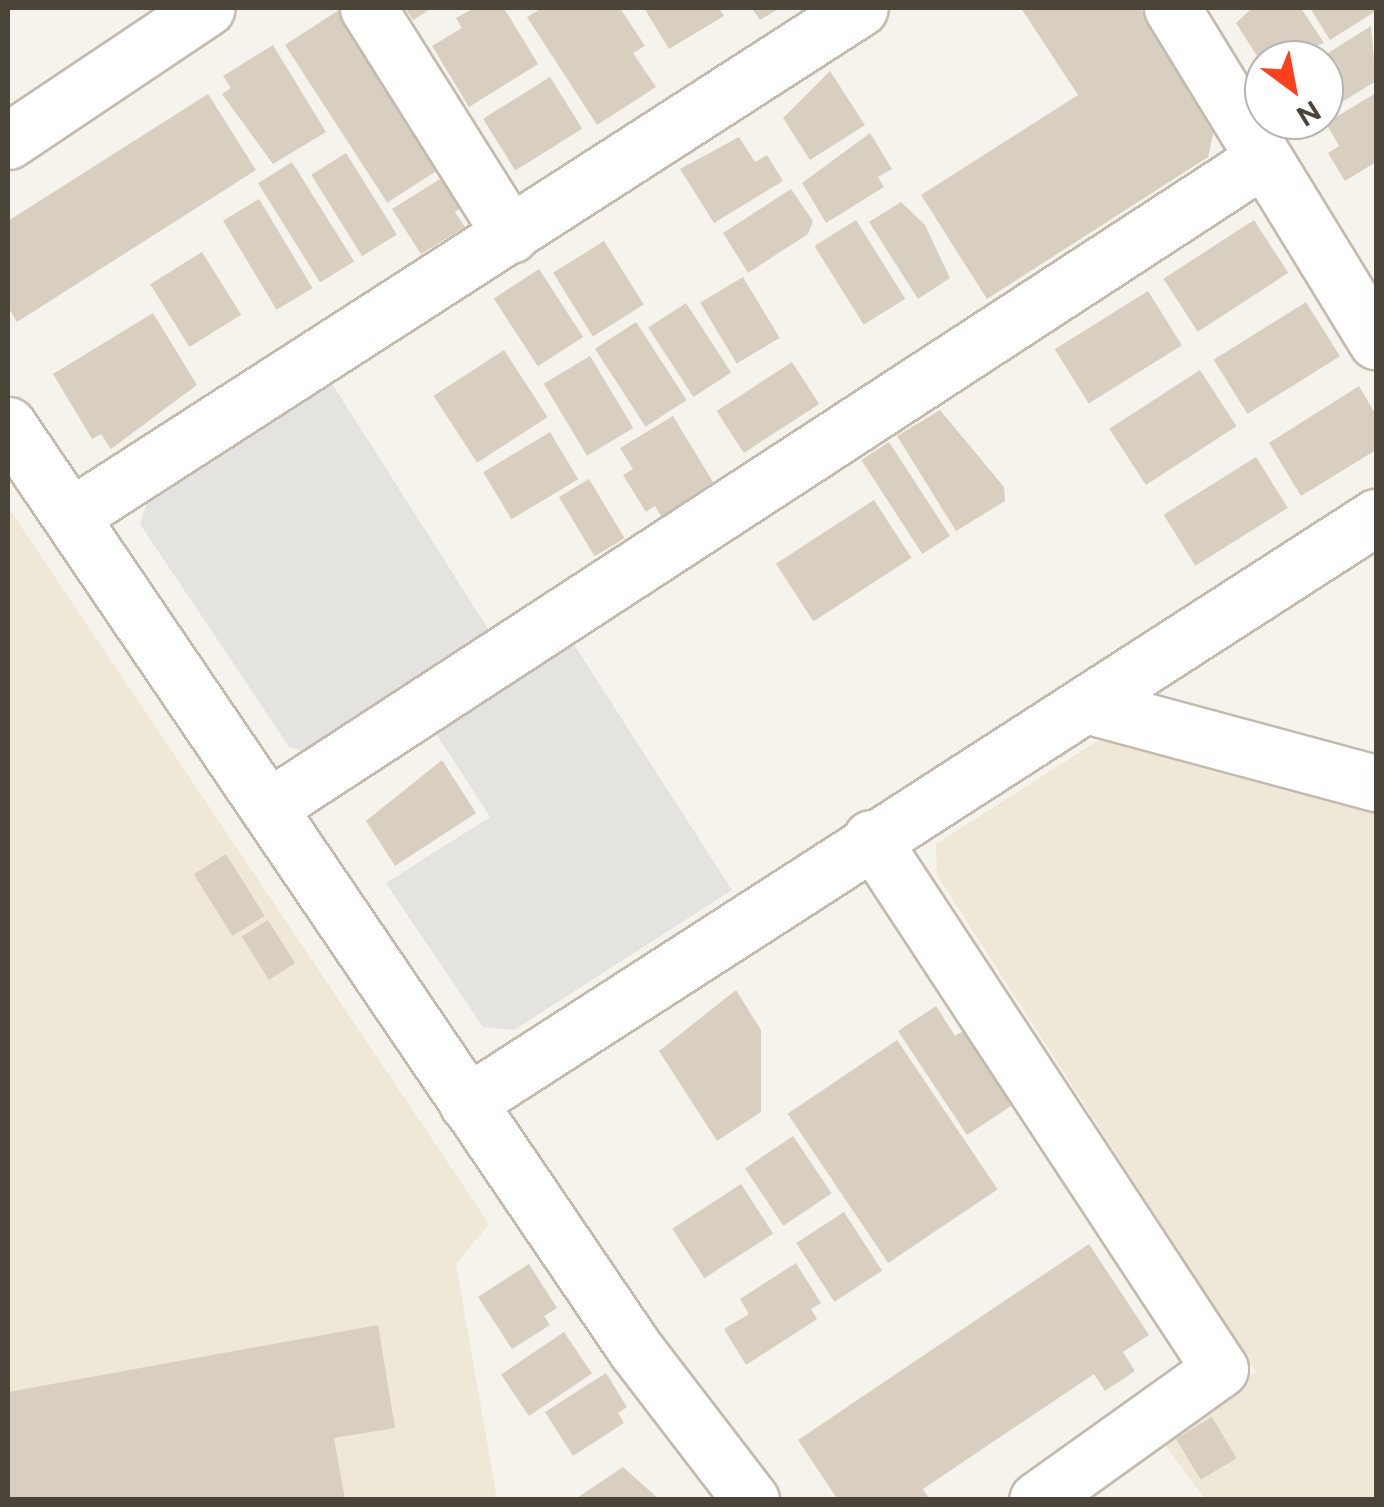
<!DOCTYPE html>
<html>
<head>
<meta charset="utf-8">
<style>
  body { margin:0 }
  #map { position:relative; width:1384px; height:1507px; overflow:hidden; background:#f6f3ec; font-family:Figtree,sans-serif }
  div>[style] { position:absolute }
  .education>* { inset:0; background:#efe8d6 }
  .parking>* { inset:0; background:#e5e3e0 }
  .building>* { inset:0; background:#d8cfc1; transform-origin:0 0 }
  .roads { filter:drop-shadow(2px 0 #c2bbae) drop-shadow(-2px 0 #c2bbae) drop-shadow(0 2px #c2bbae) drop-shadow(0 -2px #c2bbae) }
  .minor>* { height:55px; margin:-27.5px; padding:0 27.5px; transform-origin:27.5px; border-radius:27.5px; background:#fff }
  span { translate:-50% -50%; white-space:nowrap; text-align:center; line-height:1.15; -webkit-text-stroke:8px #fff; paint-order:stroke }
  .frame { position:absolute; inset:0; border:10px solid #4b4439; pointer-events:none }
  .north { position:absolute; left:1244px; top:40px; width:100px; height:100px; box-sizing:border-box; background:#fff; border:2px solid #b7b4b0; border-radius:50%; rotate:148deg; font-size:28px; font-weight:700; line-height:40px; text-align:center; color:#4b4439 }
  .north::after { content:''; display:block; margin:auto; width:35px; height:45px; background:#fc3f1d; clip-path:polygon(50% 0,100% 100%,50% 72%,0 100%) }
</style>
</head>
<body>
<div id="map">
  <div class="education">
    <div style="clip-path:polygon(8px 507px,489px 1224px,456px 1264px,497px 1499px,8px 1499px)"></div>
    <div style="clip-path:polygon(1105px 736px,1376px 812px,1376px 1499px,1205px 1499px,1160px 1438px,1256px 1372px,937px 875px,936px 844px)"></div>
  </div>
  <div class="parking">
    <div style="clip-path:polygon(331px 382px,492px 635px,308px 752px,289px 747px,140px 524px,148px 499px)"></div>
    <div style="clip-path:polygon(571px 640px,732px 890px,514px 1030px,483px 1027px,386px 883px,490px 817px,435px 732px)"></div>
  </div>
  <div class="building">
    <div style="left:342px;top:8px;width:188px;height:68px;rotate:57deg"></div>
    <div style="clip-path:polygon(405px 8px,432px 8px,413px 20px)"></div>
    <div style="clip-path:polygon(474px 8px,504px 8px,538px 64px,469px 107px,432px 46px,462px 28px,456px 18px)"></div>
    <div style="clip-path:polygon(542px 8px,620px 8px,645px 46px,633px 53px,656px 87px,597px 125px,527px 17px)"></div>
    <div style="clip-path:polygon(644px 8px,719px 8px,724px 16px,669px 49px)"></div>
    <div style="clip-path:polygon(752px 8px,780px 8px,760px 20px)"></div>
    <div style="clip-path:polygon(1021px 8px,1140px 8px,1215px 125px,1208px 157px,987px 299px,921px 195px,1078px 95px)"></div>
    <div style="clip-path:polygon(1252px 8px,1301px 8px,1324px 43px,1264px 67px,1236px 23px)"></div>
    <div style="clip-path:polygon(1310px 8px,1376px 8px,1376px 11px,1330px 40px)"></div>
    <div style="clip-path:polygon(1371px 26px,1376px 81px,1324px 113px,1324px 60px,1317px 60px)"></div>
    <div style="clip-path:polygon(273px 45px,326px 132px,273px 164px,222px 94px,231px 88px,223px 76px)"></div>
    <div style="clip-path:polygon(830px 71px,865px 125px,810px 160px,783px 118px)"></div>
    <div style="left:550px;top:77px;width:61px;height:79px;rotate:58deg"></div>
    <div style="clip-path:polygon(1376px 93px,1376px 162px,1345px 181px,1328px 153px,1339px 146px,1326px 123px)"></div>
    <div style="clip-path:polygon(208px 94px,256px 170px,17px 322px,8px 307px,8px 221px)"></div>
    <div style="clip-path:polygon(870px 133px,892px 169px,878px 177px,884px 187px,826px 223px,802px 183px)"></div>
    <div style="clip-path:polygon(739px 137px,755px 162px,767px 155px,783px 181px,714px 223px,680px 169px)"></div>
    <div style="left:346px;top:153px;width:96px;height:41px;rotate:58deg"></div>
    <div style="left:292px;top:162px;width:117px;height:40px;rotate:58deg"></div>
    <div style="clip-path:polygon(448px 174px,467px 204px,455px 212px,465px 227px,421px 254px,392px 209px)"></div>
    <div style="clip-path:polygon(791px 189px,813px 221px,808px 234px,748px 273px,723px 233px)"></div>
    <div style="left:259px;top:199px;width:104px;height:42px;rotate:59deg"></div>
    <div style="clip-path:polygon(901px 202px,925px 225px,950px 278px,918px 299px,869px 222px)"></div>
    <div style="left:856px;top:220px;width:93px;height:49px;rotate:58deg"></div>
    <div style="left:1254px;top:220px;width:63px;height:108px;rotate:57deg"></div>
    <div style="left:604px;top:241px;width:75px;height:60px;rotate:58deg"></div>
    <div style="left:202px;top:252px;width:74px;height:61px;rotate:58deg"></div>
    <div style="left:539px;top:269px;width:81px;height:54px;rotate:57deg"></div>
    <div style="left:743px;top:277px;width:71px;height:50px;rotate:59deg"></div>
    <div style="left:1148px;top:291px;width:64px;height:110px;rotate:58deg"></div>
    <div style="left:1306px;top:302px;width:64px;height:109px;rotate:58deg"></div>
    <div style="left:686px;top:303px;width:83px;height:45px;rotate:57deg"></div>
    <div style="clip-path:polygon(153px 313px,197px 385px,111px 449px,101px 434px,92px 439px,53px 374px)"></div>
    <div style="left:636px;top:322px;width:93px;height:49px;rotate:57deg"></div>
    <div style="left:504px;top:350px;width:80px;height:84px;rotate:57deg"></div>
    <div style="left:590px;top:356px;width:84px;height:54px;rotate:59deg"></div>
    <div style="left:792px;top:362px;width:50px;height:90px;rotate:57deg"></div>
    <div style="left:1200px;top:370px;width:67px;height:108px;rotate:57deg"></div>
    <div style="clip-path:polygon(1359px 386px,1376px 415px,1376px 450px,1301px 496px,1269px 443px)"></div>
    <div style="clip-path:polygon(940px 410px,1004px 487px,1005px 501px,956px 531px,897px 436px)"></div>
    <div style="clip-path:polygon(673px 416px,716px 487px,663px 519px,655px 506px,646px 512px,623px 475px,633px 469px,620px 448px)"></div>
    <div style="left:550px;top:432px;width:55px;height:78px;rotate:59deg"></div>
    <div style="left:889px;top:442px;width:112px;height:33px;rotate:57deg"></div>
    <div style="left:1256px;top:457px;width:60px;height:109px;rotate:58deg"></div>
    <div style="left:589px;top:479px;width:69px;height:35px;rotate:59deg"></div>
    <div style="left:874px;top:500px;width:69px;height:117px;rotate:57deg"></div>
    <div style="clip-path:polygon(442px 760px,476px 813px,395px 866px,366px 821px)"></div>
    <div style="left:226px;top:854px;width:73px;height:38px;rotate:58deg"></div>
    <div style="left:268px;top:920px;width:51px;height:31px;rotate:58deg"></div>
    <div style="clip-path:polygon(736px 990px,761px 1030px,761px 1112px,717px 1141px,659px 1051px)"></div>
    <div style="clip-path:polygon(936px 1006px,955px 1036px,968px 1028px,1017px 1102px,967px 1135px,898px 1031px)"></div>
    <div style="left:897px;top:1040px;width:180px;height:132px;rotate:56deg"></div>
    <div style="left:793px;top:1136px;width:69px;height:58px;rotate:56deg"></div>
    <div style="left:741px;top:1184px;width:59px;height:82px;rotate:57deg"></div>
    <div style="left:844px;top:1212px;width:70px;height:57px;rotate:57deg"></div>
    <div style="clip-path:polygon(1089px 1244px,1149px 1335px,1123px 1352px,1135px 1371px,1105px 1391px,1094px 1374px,923px 1489px,930px 1500px,838px 1500px,798px 1440px)"></div>
    <div style="clip-path:polygon(796px 1263px,821px 1303px,811px 1309px,817px 1319px,746px 1365px,724px 1329px,749px 1314px,740px 1299px)"></div>
    <div style="clip-path:polygon(529px 1264px,557px 1308px,544px 1316px,550px 1325px,512px 1349px,478px 1297px)"></div>
    <div style="clip-path:polygon(378px 1325px,395px 1428px,334px 1438px,345px 1500px,8px 1500px,8px 1392px)"></div>
    <div style="left:564px;top:1332px;width:50px;height:76px;rotate:56deg"></div>
    <div style="clip-path:polygon(606px 1373px,627px 1407px,618px 1413px,624px 1423px,573px 1456px,545px 1412px)"></div>
    <div style="left:1212px;top:1417px;width:48px;height:42px;rotate:59deg"></div>
    <div style="clip-path:polygon(623px 1467px,660px 1500px,574px 1500px)"></div>
  </div>
  <div class="roads">
    <div class="minor">
      <div style="left:368px;top:8px;width:268px;rotate:57.8deg"></div>
      <div style="left:1172px;top:8px;width:391px;rotate:58.5deg"></div>
      <div style="left:8px;top:141px;width:239px;rotate:-33.8deg"></div>
      <div style="left:8px;top:425px;width:1118px;rotate:55.83deg"></div>
      <div style="left:636px;top:1350px;width:189px;rotate:52.5deg"></div>
      <div style="left:71px;top:516px;width:938px;rotate:-32.78deg"></div>
      <div style="left:1086px;top:705px;width:300px;rotate:15.1deg"></div>
      <div style="left:269px;top:807px;width:1187px;rotate:-33.1deg"></div>
      <div style="left:871px;top:838px;width:635px;rotate:56.69deg"></div>
      <div style="left:1220px;top:1369px;width:225px;rotate:144.4deg"></div>
      <div style="left:467px;top:1103px;width:1082px;rotate:-32.81deg"></div>
    </div>
  </div>
  <div class="frame"></div>
  <div class="north">N</div>
</div>
</body>
</html>
